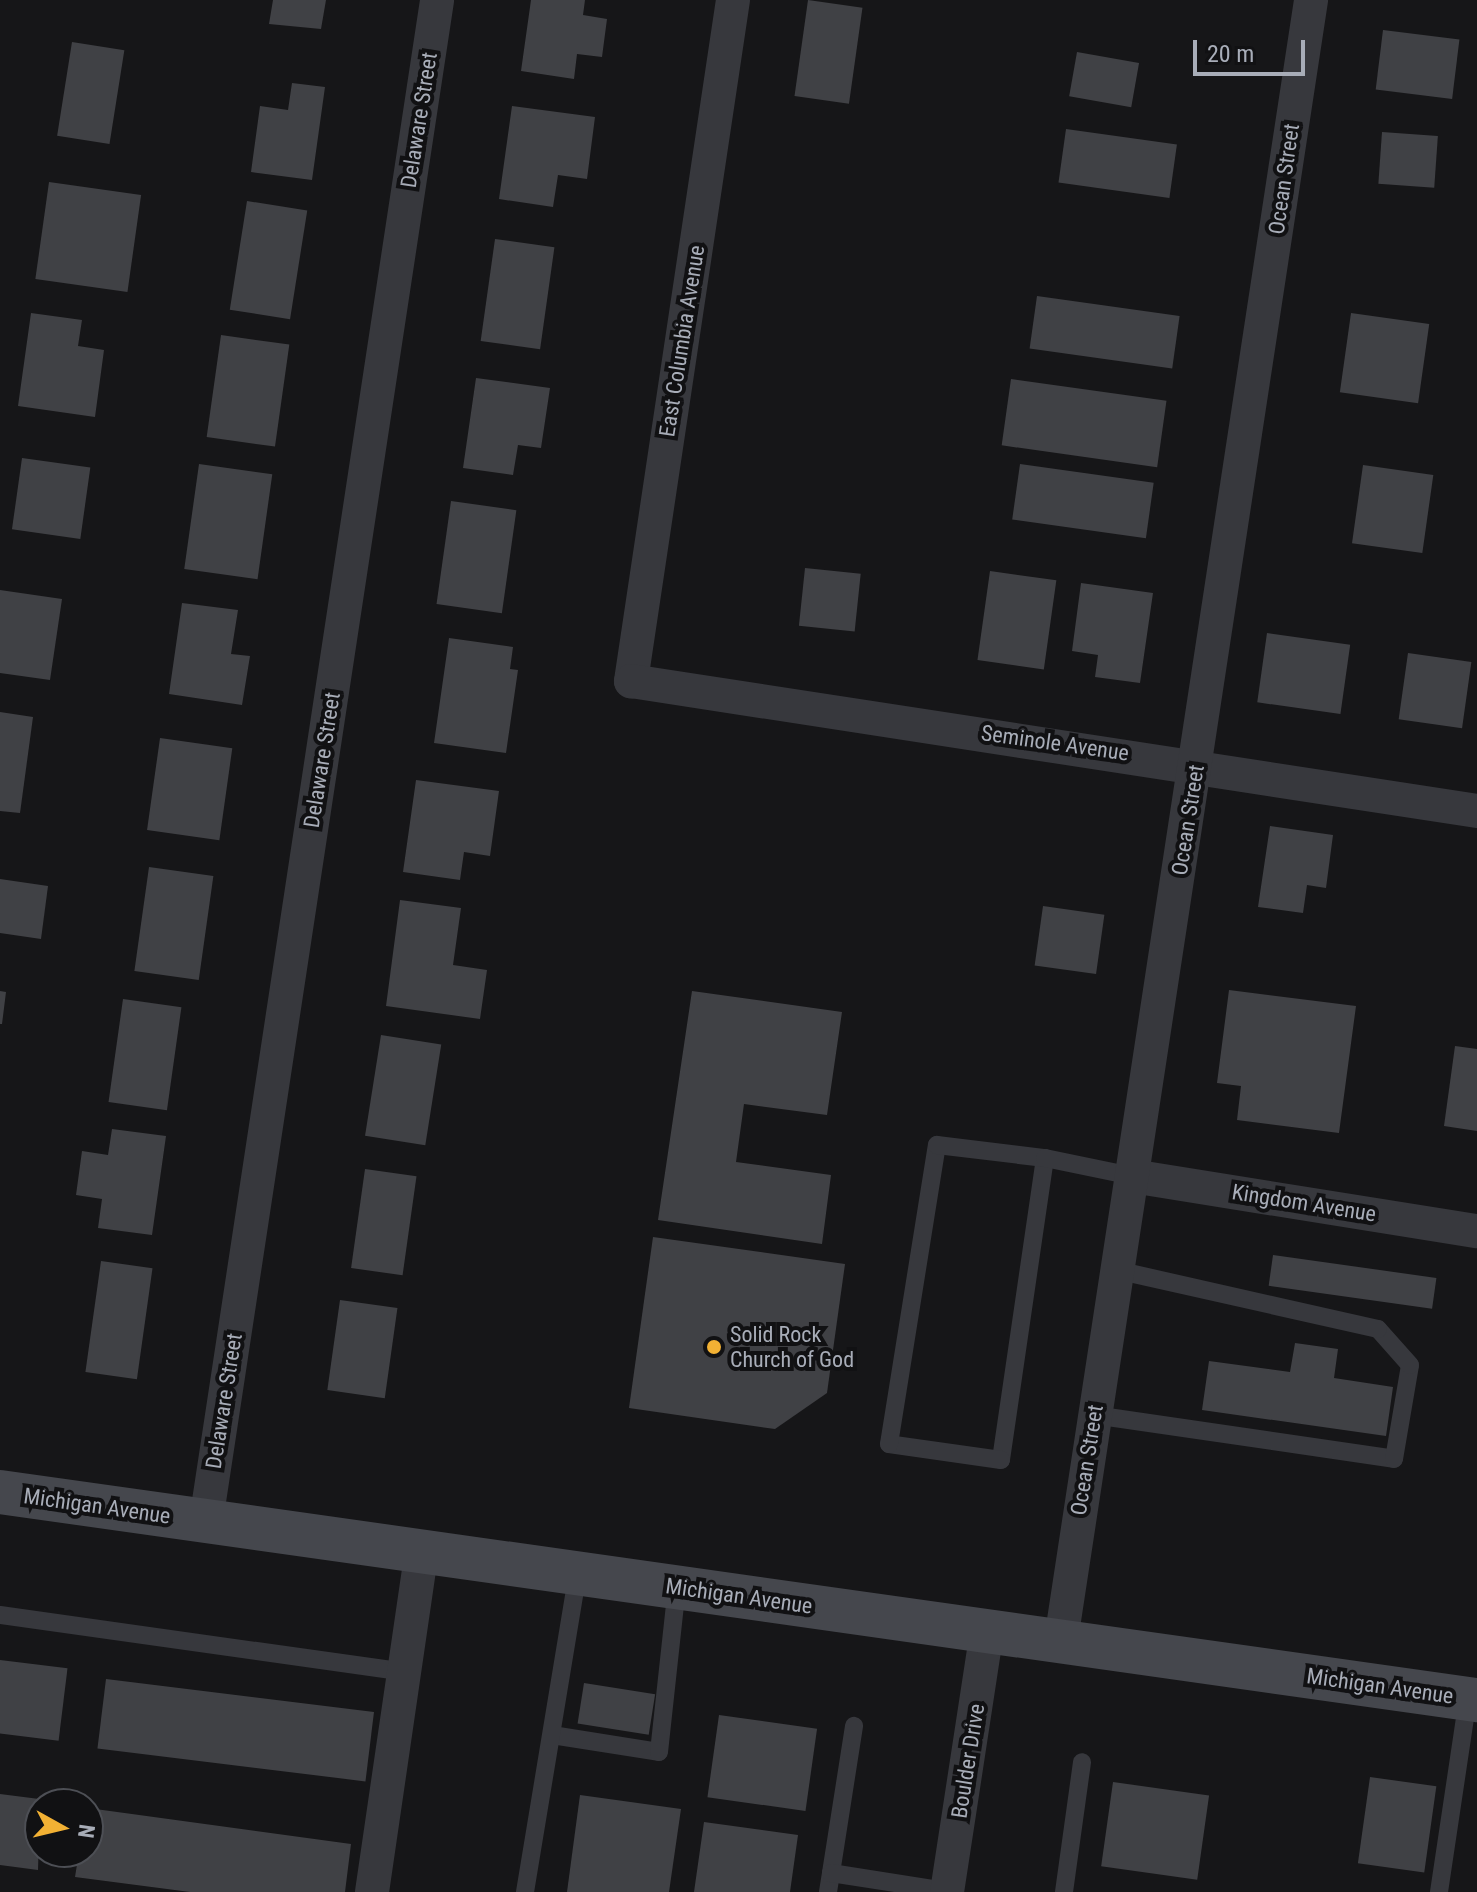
<!DOCTYPE html>
<html>
<head>
<meta charset="utf-8">
<style>
  body { margin:0 }
  #map { position:relative; width:1477px; height:1892px; overflow:hidden; background:#161618; font-family:"Roboto Condensed",sans-serif }
  div>[style] { position:absolute }
  .building>* { inset:0; background:#404145; transform-origin:0 0 }
  .service>* { height:18px; margin:-9px; padding:0 9px; transform-origin:9px; border-radius:9px; background:#37383d }
  .minor>* { height:34px; margin:-17px; padding:0 17px; transform-origin:17px; border-radius:17px; background:#37383d }
  .secondary>* { height:44px; margin:-22px; padding:0 22px; transform-origin:22px; border-radius:22px; background:#45474d }
  .dots>* { width:22px; height:22px; translate:-50% -50%; box-sizing:border-box; border:4px solid #111113; border-radius:50% }
  span { translate:-50% -50%; white-space:nowrap; text-align:center; line-height:1.15; -webkit-text-stroke:8px #111113; paint-order:stroke }
  .street-label { font-size:22px; color:#a8adb8 }
  .poi-label { font-size:22px; color:#a8adb8 }
  .left { translate:0 -50%; text-align:left }
  .north { position:absolute; left:24px; top:1788px; width:80px; height:80px; box-sizing:border-box; background:#111113; border:2px solid #4d4f55; border-radius:50%; rotate:98deg; font-size:22px; font-weight:700; line-height:32px; text-align:center; color:#a8adb8 }
  .north::after { content:''; display:block; margin:auto; width:28px; height:36px; background:#f2b134; clip-path:polygon(50% 0,100% 100%,50% 72%,0 100%) }
  .scale { position:absolute; left:1193px; top:40px; width:112px; height:36px; box-sizing:border-box; border:4px solid #a8adb8; border-top:0; padding-left:10px; font-size:24px; line-height:28px; white-space:nowrap; color:#a8adb8; -webkit-text-stroke:6px #111113; paint-order:stroke }
</style>
</head>
<body>
<div id="map">
  <div class="building">
    <div style="clip-path:polygon(273px 0,326px 0,321px 29px,269px 24px)"></div>
    <div style="clip-path:polygon(531px 0,585px 0,583px 15px,607px 19px,602px 57px,577px 54px,574px 79px,521px 71px)"></div>
    <div style="left:808px;top:0;width:55px;height:97px;rotate:8deg"></div>
    <div style="left:1383px;top:30px;width:77px;height:60px;rotate:7deg"></div>
    <div style="left:72px;top:42px;width:53px;height:95px;rotate:9deg"></div>
    <div style="left:1077px;top:52px;width:63px;height:45px;rotate:10deg"></div>
    <div style="clip-path:polygon(292px 83px,325px 87px,312px 180px,251px 172px,260px 106px,288px 110px)"></div>
    <div style="clip-path:polygon(512px 106px,595px 117px,587px 179px,558px 175px,553px 207px,499px 199px)"></div>
    <div style="left:1066px;top:129px;width:112px;height:54px;rotate:8deg"></div>
    <div style="left:1382px;top:132px;width:56px;height:52px;rotate:4deg"></div>
    <div style="left:49px;top:182px;width:93px;height:98px;rotate:8deg"></div>
    <div style="left:247px;top:201px;width:61px;height:110px;rotate:9deg"></div>
    <div style="left:495px;top:239px;width:60px;height:103px;rotate:8deg"></div>
    <div style="left:1037px;top:296px;width:144px;height:53px;rotate:8deg"></div>
    <div style="clip-path:polygon(31px 313px,82px 320px,78px 346px,104px 350px,95px 417px,18px 406px)"></div>
    <div style="left:1351px;top:313px;width:79px;height:80px;rotate:8deg"></div>
    <div style="left:221px;top:335px;width:69px;height:103px;rotate:8deg"></div>
    <div style="clip-path:polygon(476px 378px,550px 388px,541px 448px,518px 445px,513px 475px,463px 468px)"></div>
    <div style="left:1011px;top:379px;width:157px;height:67px;rotate:8deg"></div>
    <div style="left:22px;top:458px;width:69px;height:72px;rotate:8deg"></div>
    <div style="left:199px;top:464px;width:74px;height:106px;rotate:8deg"></div>
    <div style="left:1020px;top:464px;width:135px;height:56px;rotate:8deg"></div>
    <div style="left:1363px;top:465px;width:71px;height:79px;rotate:8deg"></div>
    <div style="left:451px;top:501px;width:66px;height:104px;rotate:8deg"></div>
    <div style="left:805px;top:568px;width:56px;height:58px;rotate:6deg"></div>
    <div style="left:990px;top:571px;width:67px;height:90px;rotate:8deg"></div>
    <div style="clip-path:polygon(1081px 583px,1153px 593px,1140px 683px,1095px 677px,1098px 655px,1072px 651px)"></div>
    <div style="clip-path:polygon(0 590px,62px 599px,50px 680px,0 673px)"></div>
    <div style="clip-path:polygon(182px 603px,238px 610px,231px 654px,250px 656px,242px 705px,169px 694px)"></div>
    <div style="left:1267px;top:633px;width:84px;height:70px;rotate:8deg"></div>
    <div style="clip-path:polygon(449px 638px,513px 647px,510px 669px,518px 670px,506px 753px,434px 743px)"></div>
    <div style="left:1408px;top:653px;width:64px;height:67px;rotate:8deg"></div>
    <div style="clip-path:polygon(0 712px,33px 717px,20px 813px,0 811px)"></div>
    <div style="left:160px;top:738px;width:73px;height:93px;rotate:8deg"></div>
    <div style="clip-path:polygon(416px 780px,499px 791px,490px 856px,464px 852px,460px 880px,403px 872px)"></div>
    <div style="clip-path:polygon(1270px 826px,1333px 835px,1326px 888px,1307px 885px,1303px 913px,1258px 907px)"></div>
    <div style="left:149px;top:867px;width:65px;height:105px;rotate:8deg"></div>
    <div style="clip-path:polygon(0 879px,48px 886px,41px 939px,0 933px)"></div>
    <div style="clip-path:polygon(400px 900px,461px 908px,453px 965px,487px 970px,480px 1019px,386px 1006px)"></div>
    <div style="left:1043px;top:906px;width:62px;height:60px;rotate:8deg"></div>
    <div style="clip-path:polygon(1229px 990px,1356px 1006px,1339px 1133px,1237px 1120px,1241px 1086px,1217px 1083px)"></div>
    <div style="clip-path:polygon(0 991px,6px 992px,2px 1024px,0 1024px)"></div>
    <div style="clip-path:polygon(692px 991px,842px 1012px,827px 1115px,744px 1104px,736px 1162px,831px 1175px,822px 1244px,658px 1220px)"></div>
    <div style="left:123px;top:999px;width:59px;height:104px;rotate:8deg"></div>
    <div style="left:381px;top:1035px;width:61px;height:102px;rotate:9deg"></div>
    <div style="clip-path:polygon(1455px 1046px,1477px 1049px,1477px 1131px,1444px 1126px)"></div>
    <div style="clip-path:polygon(112px 1129px,166px 1136px,152px 1235px,98px 1228px,102px 1199px,76px 1195px,82px 1151px,108px 1155px)"></div>
    <div style="left:365px;top:1169px;width:52px;height:100px;rotate:8deg"></div>
    <div style="clip-path:polygon(653px 1237px,845px 1264px,827px 1393px,775px 1429px,629px 1408px)"></div>
    <div style="left:1273px;top:1255px;width:165px;height:31px;rotate:8deg"></div>
    <div style="left:101px;top:1261px;width:52px;height:112px;rotate:8deg"></div>
    <div style="left:340px;top:1300px;width:58px;height:91px;rotate:8deg"></div>
    <div style="clip-path:polygon(1295px 1343px,1338px 1349px,1334px 1378px,1393px 1387px,1386px 1436px,1202px 1410px,1209px 1361px,1290px 1372px)"></div>
    <div style="left:0;top:1660px;width:68px;height:73px;rotate:7deg"></div>
    <div style="left:106px;top:1679px;width:270px;height:70px;rotate:7deg"></div>
    <div style="left:584px;top:1683px;width:72px;height:41px;rotate:9deg"></div>
    <div style="left:719px;top:1715px;width:99px;height:83px;rotate:8deg"></div>
    <div style="left:1370px;top:1777px;width:67px;height:87px;rotate:8deg"></div>
    <div style="left:1113px;top:1782px;width:97px;height:85px;rotate:8deg"></div>
    <div style="clip-path:polygon(0 1794px,47px 1800px,40px 1804px,38px 1870px,0 1865px)"></div>
    <div style="clip-path:polygon(580px 1795px,681px 1809px,669px 1892px,567px 1892px)"></div>
    <div style="clip-path:polygon(88px 1808px,351px 1844px,345px 1892px,190px 1892px,75px 1877px,79px 1852px,88px 1852px)"></div>
    <div style="clip-path:polygon(704px 1822px,798px 1835px,790px 1892px,694px 1892px)"></div>
  </div>
  <div class="service">
    <div style="left:1045px;top:1158px;width:305px;rotate:98.3deg"></div>
    <div style="left:1001px;top:1460px;width:113px;rotate:-171.9deg"></div>
    <div style="left:889px;top:1444px;width:303px;rotate:-80.9deg"></div>
    <div style="left:937px;top:1145px;width:109px;rotate:6.9deg"></div>
    <div style="left:1045px;top:1158px;width:89px;rotate:11.7deg"></div>
    <div style="left:1094px;top:1415px;width:303px;rotate:8.3deg"></div>
    <div style="left:1394px;top:1459px;width:95px;rotate:-80.3deg"></div>
    <div style="left:1410px;top:1365px;width:48px;rotate:-131.6deg"></div>
    <div style="left:1378px;top:1329px;width:269px;rotate:-167.3deg"></div>
    <div style="left:0;top:1615px;width:408px;rotate:8deg"></div>
    <div style="left:552px;top:1735px;width:108px;rotate:9deg"></div>
    <div style="left:659px;top:1752px;width:166px;rotate:-83.8deg"></div>
    <div style="left:831px;top:1873px;width:149px;rotate:-81.1deg"></div>
    <div style="left:525px;top:1892px;width:323px;rotate:-80.6deg"></div>
    <div style="left:828px;top:1892px;width:19px;rotate:-81deg"></div>
    <div style="left:831px;top:1873px;width:122px;rotate:8.9deg"></div>
    <div style="left:1064px;top:1892px;width:131px;rotate:-82.1deg"></div>
    <div style="left:1439px;top:1892px;width:195px;rotate:-81.5deg"></div>
  </div>
  <div class="minor">
    <div style="left:733px;top:0;width:689px;rotate:98.52deg"></div>
    <div style="left:631px;top:681px;width:856px;rotate:8.74deg"></div>
    <div style="left:1132px;top:1176px;width:349px;rotate:9.1deg"></div>
    <div style="left:206px;top:1521px;width:1538px;rotate:-81.36deg"></div>
    <div style="left:1061px;top:1640px;width:1659px;rotate:-81.33deg"></div>
    <div style="left:372px;top:1892px;width:345px;rotate:-81.7deg"></div>
    <div style="left:947px;top:1892px;width:265px;rotate:-81.3deg"></div>
  </div>
  <div class="secondary">
    <div style="left:0;top:1492px;width:1492px;rotate:8.02deg"></div>
  </div>
  <div class="dots">
    <div style="left:714px;top:1347px;background:#f2b134"></div>
  </div>
  <div class="street-label">
    <span style="left:419px;top:120px;rotate:-81deg">Delaware Street</span>
    <span style="left:1284px;top:179px;rotate:-82deg">Ocean Street</span>
    <span style="left:682px;top:341px;rotate:-81deg">East Columbia Avenue</span>
    <span style="left:1055px;top:743px;rotate:8deg">Seminole Avenue</span>
    <span style="left:322px;top:760px;rotate:-81deg">Delaware Street</span>
    <span style="left:1188px;top:820px;rotate:-81deg">Ocean Street</span>
    <span style="left:1304px;top:1203px;rotate:9deg">Kingdom Avenue</span>
    <span style="left:224px;top:1401px;rotate:-81deg">Delaware Street</span>
    <span style="left:1087px;top:1460px;rotate:-81deg">Ocean Street</span>
    <span style="left:97px;top:1506px;rotate:8deg">Michigan Avenue</span>
    <span style="left:739px;top:1596px;rotate:8deg">Michigan Avenue</span>
    <span style="left:1380px;top:1686px;rotate:8deg">Michigan Avenue</span>
    <span style="left:968px;top:1761px;rotate:-81deg">Boulder Drive</span>
  </div>
  <div class="poi-label">
    <span class="left" style="left:730px;top:1347px">Solid Rock<br>Church of God</span>
  </div>
  <div class="north">N</div>
  <div class="scale">20 m</div>
</div>
</body>
</html>
